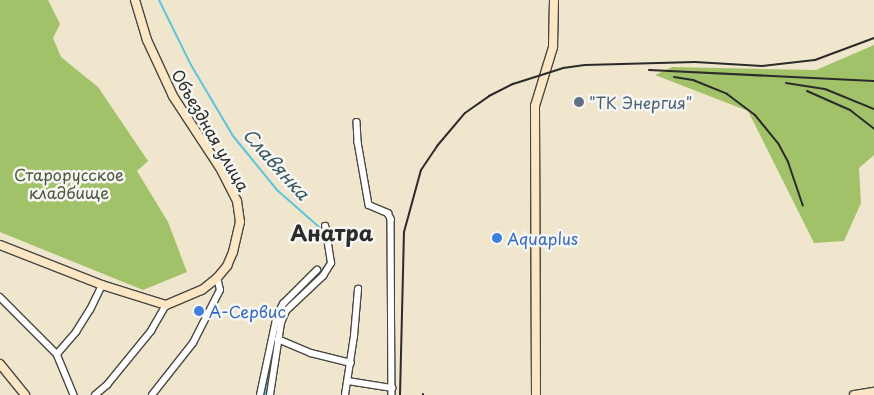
<!DOCTYPE html>
<html>
<head>
<meta charset="utf-8">
<style>
  body { margin:0 }
  #map { position:relative; width:874px; height:395px; overflow:hidden; background:#f0e5cd; font-family:"Playpen Sans",sans-serif }
  div>[style] { position:absolute }
  .green>* { inset:0; background:#a2c26a }
  .stream>* { height:2px; margin:-1px; padding:0 1px; transform-origin:1px; border-radius:1px; background:#5ec4dc }
  .roads { filter:drop-shadow(1px 0 #494743) drop-shadow(-1px 0 #494743) drop-shadow(0 1px #494743) drop-shadow(0 -1px #494743) }
  .street>* { height:5.5px; margin:-2.75px; padding:0 2.75px; transform-origin:2.75px; border-radius:2.75px; background:#fff }
  .secondary>* { height:8px; margin:-4px; padding:0 4px; transform-origin:4px; border-radius:4px; background:#fce6c4 }
  .rail>* { height:2px; margin:-1px; padding:0 1px; transform-origin:1px; border-radius:1px; background:#2b2b2b }
  .dots>* { width:14px; height:14px; translate:-50% -50%; box-sizing:border-box; border:2px solid #f6f6f2; border-radius:50% }
  span { translate:-50% -50%; white-space:nowrap; text-align:center; line-height:1.15; -webkit-text-stroke:5px #f6f6f2; paint-order:stroke }
  .service-label { font-size:16px; color:#4e5e75 }
  .left { translate:0 -50%; text-align:left }
  .street-label { font-size:16px; color:#2b2b2b }
  .park-label { font-size:16px; color:#4f583e }
  .shop-label { font-size:16px; color:#366cbe }
  .water-label { font-size:18px; color:#3a5960; font-style:italic }
  .district-label { font-size:21px; color:#2b2b2b; font-weight:700 }
</style>
</head>
<body>
<div id="map">
  <div class="green">
    <div style="clip-path:polygon(0 0,48px 0,60px 24px,53px 38px,61px 57px,98px 87px,148px 161px,137px 171px,168px 222px,187px 272px,143px 290px,0 232px)"></div>
    <div style="clip-path:polygon(874px 45px,874px 155px,859px 168px,861px 203px,844px 241px,814px 243px,748px 111px,655px 75px,672px 67px,816px 70px)"></div>
  </div>
  <div class="stream">
    <div style="left:159px;top:0;width:72px;rotate:63.8deg"></div>
    <div style="left:191px;top:65px;width:82px;rotate:59.4deg"></div>
    <div style="left:233px;top:136px;width:70px;rotate:50.8deg"></div>
    <div style="left:277px;top:190px;width:56px;rotate:41.4deg"></div>
    <div style="left:319px;top:227px;width:14px;rotate:65deg"></div>
    <div style="left:278px;top:321px;width:19px;rotate:-62deg"></div>
    <div style="left:287px;top:304px;width:41px;rotate:-43deg"></div>
    <div style="left:317px;top:276px;width:18px;rotate:-52deg"></div>
    <div style="left:328px;top:262px;width:5px;rotate:-101deg"></div>
    <div style="left:265px;top:395px;width:40px;rotate:-81.5deg"></div>
  </div>
  <div class="roads">
    <div class="street">
      <div style="left:357px;top:122px;width:20px;rotate:87deg"></div>
      <div style="left:358px;top:142px;width:64px;rotate:80.1deg"></div>
      <div style="left:369px;top:205px;width:21px;rotate:23deg"></div>
      <div style="left:388px;top:213px;width:7px;rotate:63deg"></div>
      <div style="left:391px;top:219px;width:176px;rotate:89.7deg"></div>
      <div style="left:0;top:297px;width:81px;rotate:45deg"></div>
      <div style="left:57px;top:354px;width:44px;rotate:67.5deg"></div>
      <div style="left:278px;top:339px;width:36px;rotate:23deg"></div>
      <div style="left:311px;top:353px;width:41px;rotate:14deg"></div>
      <div style="left:57px;top:354px;width:29px;rotate:-49deg"></div>
      <div style="left:76px;top:332px;width:26px;rotate:-58deg"></div>
      <div style="left:90px;top:310px;width:28px;rotate:-64deg"></div>
      <div style="left:348px;top:381px;width:45px;rotate:9deg"></div>
      <div style="left:95px;top:395px;width:16px;rotate:-40deg"></div>
      <div style="left:107px;top:385px;width:70px;rotate:-50.8deg"></div>
      <div style="left:151px;top:331px;width:30px;rotate:-60deg"></div>
      <div style="left:152px;top:395px;width:66px;rotate:-51.7deg"></div>
      <div style="left:193px;top:343px;width:59px;rotate:-63deg"></div>
      <div style="left:220px;top:290px;width:12px;rotate:-104deg"></div>
      <div style="left:260px;top:395px;width:82px;rotate:-78deg"></div>
      <div style="left:277px;top:315px;width:13px;rotate:-61deg"></div>
      <div style="left:283px;top:304px;width:48px;rotate:-45deg"></div>
      <div style="left:270px;top:395px;width:73px;rotate:-81.3deg"></div>
      <div style="left:281px;top:323px;width:13px;rotate:-67deg"></div>
      <div style="left:286px;top:311px;width:51px;rotate:-43.4deg"></div>
      <div style="left:323px;top:276px;width:15px;rotate:-58deg"></div>
      <div style="left:331px;top:263px;width:37px;rotate:-99deg"></div>
      <div style="left:345px;top:395px;width:60px;rotate:-81.3deg"></div>
      <div style="left:354px;top:336px;width:47px;rotate:-85.1deg"></div>
    </div>
    <div class="secondary">
      <div style="left:0;top:245px;width:110px;rotate:21.4deg"></div>
      <div style="left:102px;top:285px;width:67px;rotate:17.4deg"></div>
      <div style="left:166px;top:305px;width:39px;rotate:-23deg"></div>
      <div style="left:202px;top:290px;width:19px;rotate:-39deg"></div>
      <div style="left:217px;top:278px;width:16px;rotate:-50deg"></div>
      <div style="left:227px;top:266px;width:15px;rotate:-67deg"></div>
      <div style="left:233px;top:252px;width:31px;rotate:-77deg"></div>
      <div style="left:240px;top:222px;width:21px;rotate:-98deg"></div>
      <div style="left:237px;top:201px;width:34px;rotate:-117deg"></div>
      <div style="left:222px;top:171px;width:90px;rotate:-123.2deg"></div>
      <div style="left:173px;top:96px;width:62px;rotate:-114.9deg"></div>
      <div style="left:147px;top:40px;width:42px;rotate:-106.7deg"></div>
      <div style="left:0;top:364px;width:40px;rotate:51deg"></div>
      <div style="left:536px;top:395px;width:289px;rotate:-90.2deg"></div>
      <div style="left:535px;top:106px;width:62px;rotate:-73deg"></div>
      <div style="left:553px;top:47px;width:47px;rotate:-88.8deg"></div>
      <div style="left:854px;top:395px;width:20px;rotate:-9deg"></div>
    </div>
  </div>
  <div class="rail">
    <div style="left:649px;top:70px;width:225px;rotate:2.8deg"></div>
    <div style="left:674px;top:77px;width:19px;rotate:9deg"></div>
    <div style="left:693px;top:80px;width:37px;rotate:22deg"></div>
    <div style="left:727px;top:94px;width:35px;rotate:37deg"></div>
    <div style="left:755px;top:115px;width:36px;rotate:51deg"></div>
    <div style="left:778px;top:143px;width:21px;rotate:62deg"></div>
    <div style="left:788px;top:162px;width:46px;rotate:71.2deg"></div>
    <div style="left:786px;top:83px;width:39px;rotate:9deg"></div>
    <div style="left:825px;top:89px;width:53px;rotate:22.2deg"></div>
    <div style="left:807px;top:91px;width:47px;rotate:23.8deg"></div>
    <div style="left:850px;top:110px;width:31px;rotate:38deg"></div>
    <div style="left:423px;top:394px;width:1px;rotate:90deg"></div>
    <div style="left:400px;top:395px;width:163px;rotate:-88.6deg"></div>
    <div style="left:404px;top:232px;width:64px;rotate:-74.7deg"></div>
    <div style="left:421px;top:170px;width:29px;rotate:-56deg"></div>
    <div style="left:437px;top:146px;width:43px;rotate:-49.7deg"></div>
    <div style="left:465px;top:113px;width:29px;rotate:-35deg"></div>
    <div style="left:489px;top:96px;width:27px;rotate:-27deg"></div>
    <div style="left:513px;top:84px;width:52px;rotate:-17.7deg"></div>
    <div style="left:563px;top:68px;width:22px;rotate:-8deg"></div>
    <div style="left:585px;top:65px;width:110px;rotate:-1.6deg"></div>
    <div style="left:695px;top:62px;width:67px;rotate:3.4deg"></div>
    <div style="left:762px;top:66px;width:53px;rotate:-6.5deg"></div>
    <div style="left:815px;top:60px;width:63px;rotate:-20.4deg"></div>
  </div>
  <div class="dots">
    <div style="left:579px;top:102px;background:#5c6f8a"></div>
    <div style="left:497px;top:238px;background:#3f7fe0"></div>
    <div style="left:199px;top:311px;background:#3f7fe0"></div>
  </div>
  <div class="service-label">
    <span class="left" style="left:589px;top:102px">"ТК Энергия"</span>
  </div>
  <div class="street-label">
    <span style="left:211px;top:130px;rotate:60deg">Объездная улица</span>
  </div>
  <div class="park-label">
    <span style="left:69px;top:183px">Старорусское<br>кладбище</span>
  </div>
  <div class="shop-label">
    <span class="left" style="left:507px;top:238px">Aquaplus</span>
    <span class="left" style="left:209px;top:311px">А-Сервис</span>
  </div>
  <div class="water-label">
    <span style="left:276px;top:164px;rotate:48deg">Славянка</span>
  </div>
  <div class="district-label">
    <span style="left:332px;top:232px">Анатра</span>
  </div>
</div>
</body>
</html>
